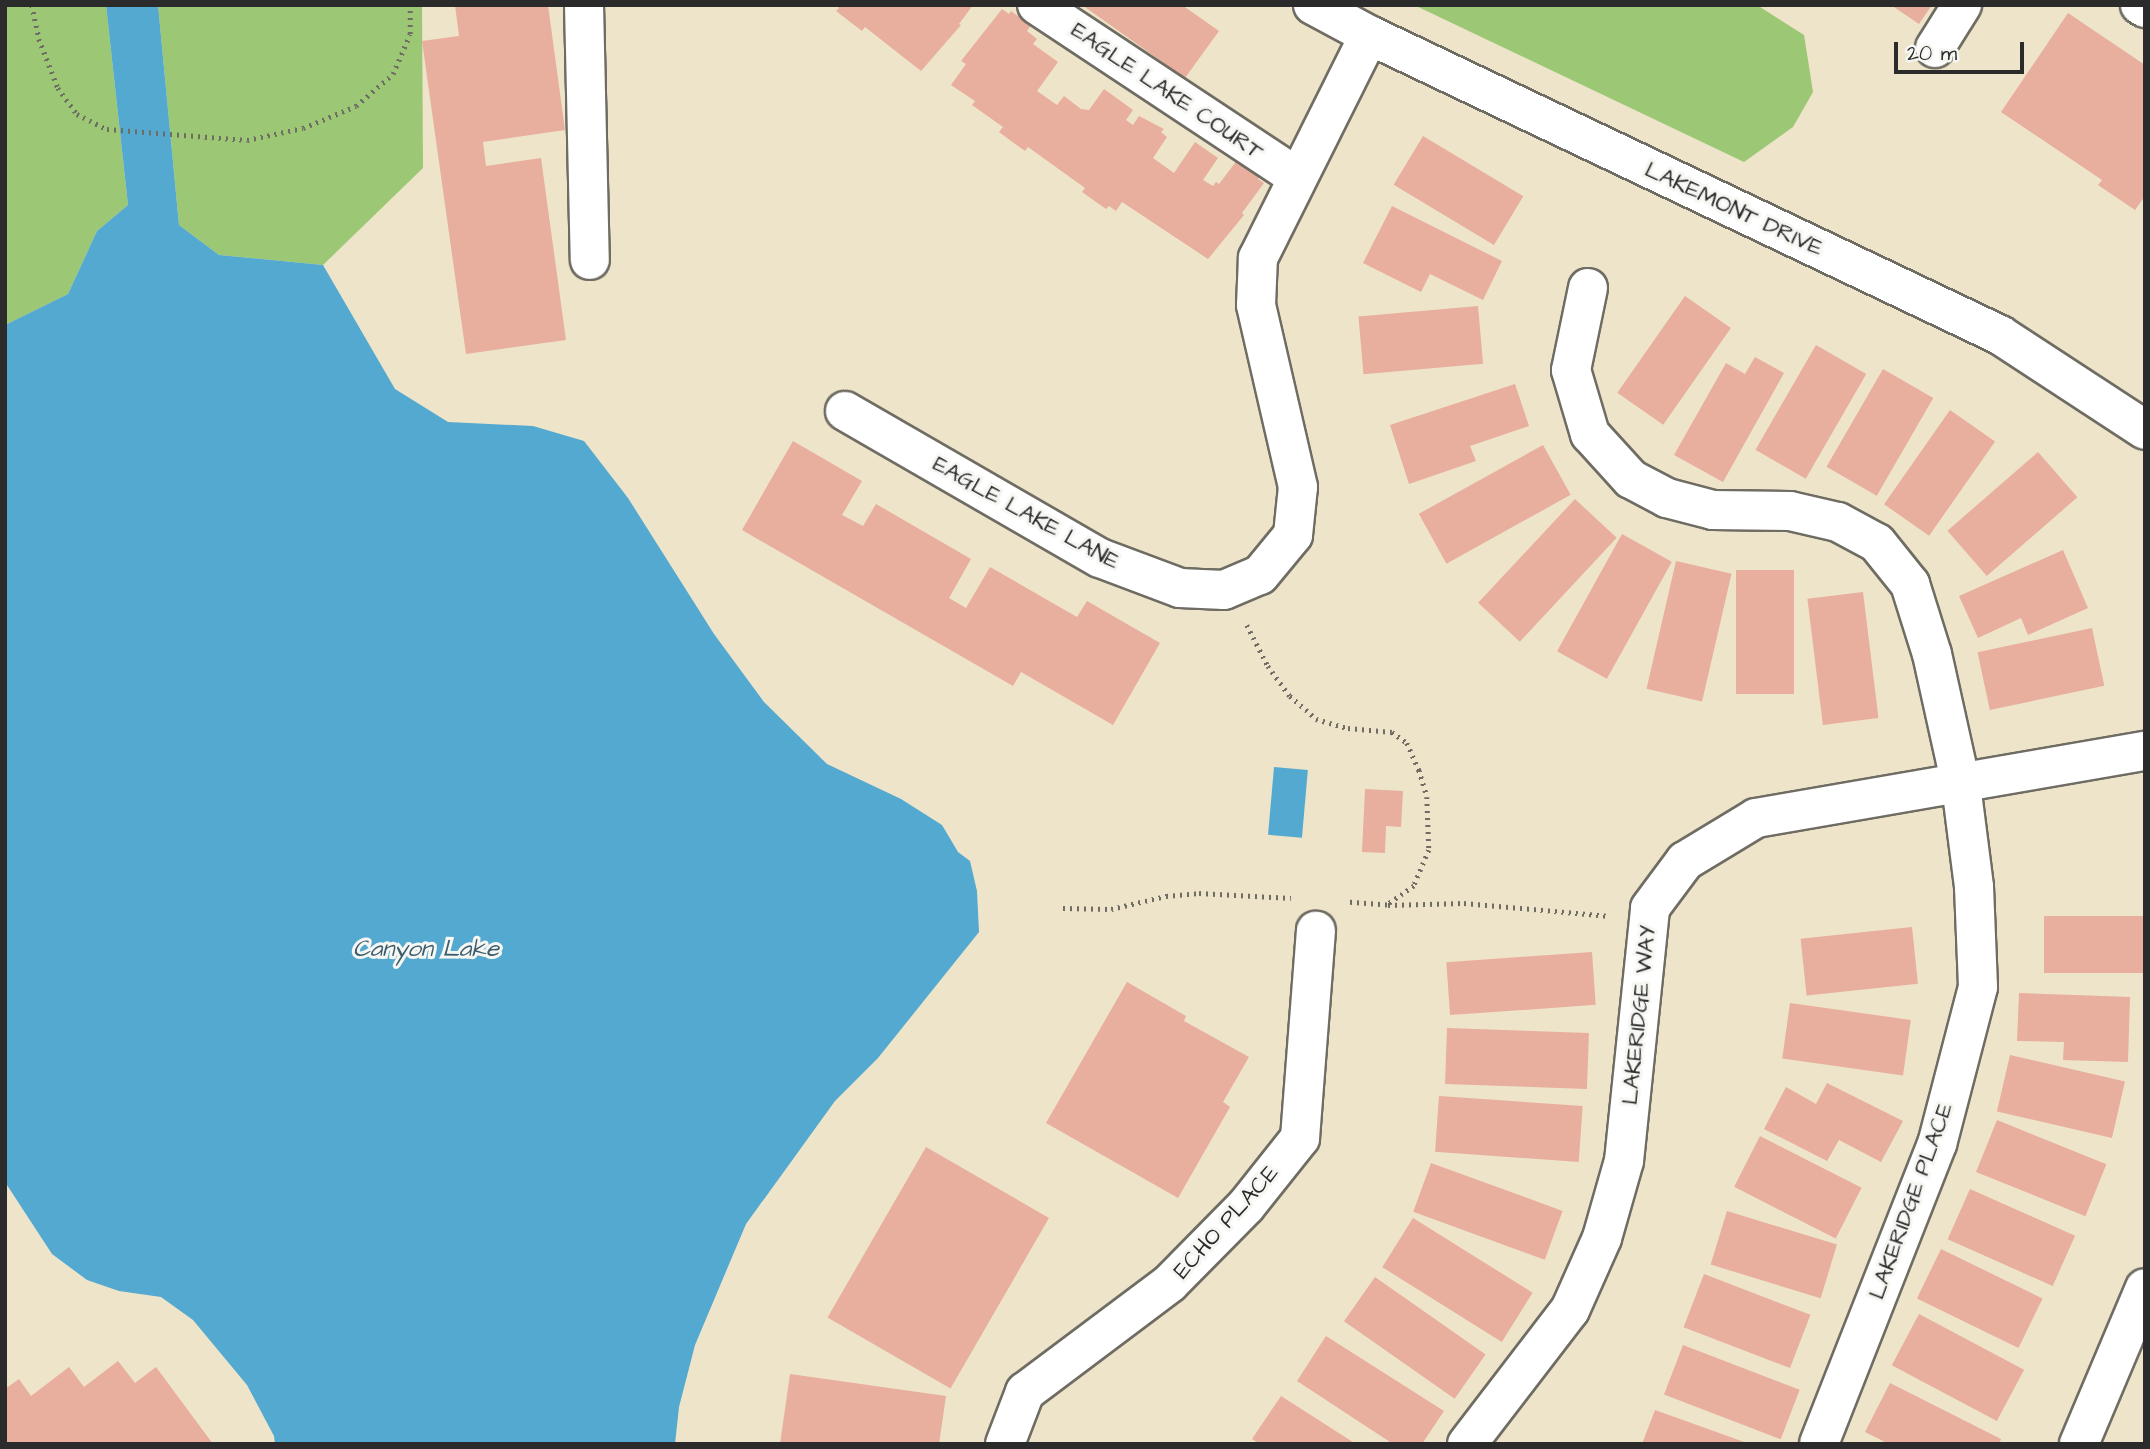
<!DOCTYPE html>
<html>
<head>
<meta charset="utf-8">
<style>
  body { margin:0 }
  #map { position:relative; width:2150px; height:1449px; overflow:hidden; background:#eee4ca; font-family:"Architects Daughter",sans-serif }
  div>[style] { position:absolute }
  .green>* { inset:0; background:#9cc875 }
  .water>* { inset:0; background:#53a9cf; transform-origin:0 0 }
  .building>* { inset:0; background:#e8ae9e; transform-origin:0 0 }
  .path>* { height:4.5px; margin-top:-2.25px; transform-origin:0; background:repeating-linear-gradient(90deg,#6f6c63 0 2px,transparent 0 7px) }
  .roads { filter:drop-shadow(2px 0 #6f6c63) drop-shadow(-2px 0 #6f6c63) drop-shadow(0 2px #6f6c63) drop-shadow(0 -2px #6f6c63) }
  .minor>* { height:38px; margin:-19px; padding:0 19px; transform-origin:19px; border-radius:19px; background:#fff }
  span { translate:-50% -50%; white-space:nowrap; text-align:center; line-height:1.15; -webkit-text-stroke:6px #f6f6f2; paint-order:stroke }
  .street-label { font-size:23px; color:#2b2b2b }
  .water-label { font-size:24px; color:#3b5d6d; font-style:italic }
  .frame { position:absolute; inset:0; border:7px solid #2b2b2b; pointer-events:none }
  .scale { position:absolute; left:1894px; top:42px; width:130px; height:32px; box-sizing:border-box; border:4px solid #2b2b2b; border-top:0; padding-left:9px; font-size:21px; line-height:24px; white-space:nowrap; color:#2b2b2b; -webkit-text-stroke:5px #f6f6f2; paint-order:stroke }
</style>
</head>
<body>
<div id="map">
  <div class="green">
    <div style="clip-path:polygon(5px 5px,106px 5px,128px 205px,97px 231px,68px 294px,5px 325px)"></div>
    <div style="clip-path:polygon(158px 5px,422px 5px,423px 168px,323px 265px,219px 255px,179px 225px)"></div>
    <div style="clip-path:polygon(1414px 5px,1757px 5px,1804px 35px,1813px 92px,1793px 127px,1744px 162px)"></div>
  </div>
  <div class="water">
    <div style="clip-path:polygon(106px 5px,158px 5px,179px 225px,219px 255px,323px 265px,395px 389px,448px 422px,533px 426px,584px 441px,628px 498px,714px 634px,764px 702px,827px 764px,901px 799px,942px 825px,958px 852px,970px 861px,977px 891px,979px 932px,878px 1058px,835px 1101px,746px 1224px,695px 1345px,679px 1407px,675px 1444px,275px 1444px,274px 1436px,247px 1385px,193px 1320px,161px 1297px,119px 1291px,87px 1280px,52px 1254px,5px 1182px,5px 325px,68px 294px,97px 231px,128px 205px)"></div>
    <div style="left:1274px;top:767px;width:34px;height:68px;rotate:5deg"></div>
  </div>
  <div class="building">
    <div style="clip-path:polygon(455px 5px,548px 5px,565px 130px,483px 142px,486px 166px,541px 158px,566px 340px,466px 354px,422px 41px,459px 36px)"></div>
    <div style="clip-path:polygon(836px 5px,973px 5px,959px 24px,961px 25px,921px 71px,865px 27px,862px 31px,836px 11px,839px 8px)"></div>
    <div style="clip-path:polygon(1082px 5px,1182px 5px,1219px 31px,1185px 78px)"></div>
    <div style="clip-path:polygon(1891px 5px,1932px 5px,1919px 24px)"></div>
    <div style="clip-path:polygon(1002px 9px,1009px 14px,1011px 11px,1031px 25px,1027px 31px,1037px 39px,1033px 44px,1058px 62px,1037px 91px,1057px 105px,1064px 96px,1081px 109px,1089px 110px,1104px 89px,1133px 110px,1126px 120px,1133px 125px,1139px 116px,1164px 129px,1161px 132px,1167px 137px,1153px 158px,1174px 173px,1195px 142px,1218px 158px,1203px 180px,1213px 186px,1216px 182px,1219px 184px,1238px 159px,1261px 175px,1258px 179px,1264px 183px,1242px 213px,1244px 215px,1208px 259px,1122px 202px,1116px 211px,1109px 206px,1106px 209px,1082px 192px,1085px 188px,1028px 147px,1025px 151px,999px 132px,1003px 127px,972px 105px,975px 101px,951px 85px,966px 64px,961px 61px)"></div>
    <div style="clip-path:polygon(2068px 13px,2145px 65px,2145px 196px,2135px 210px,2098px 185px,2102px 180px,2001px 112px)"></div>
    <div style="left:1423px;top:136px;width:117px;height:57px;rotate:31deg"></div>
    <div style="clip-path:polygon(1392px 206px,1502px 261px,1483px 300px,1430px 274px,1421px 292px,1363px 263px)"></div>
    <div style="left:1685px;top:296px;width:56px;height:118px;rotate:35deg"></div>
    <div style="left:1478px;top:306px;width:58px;height:120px;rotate:85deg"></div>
    <div style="left:1816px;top:345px;width:58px;height:121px;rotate:30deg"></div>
    <div style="clip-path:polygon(1755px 357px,1784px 373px,1723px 482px,1674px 455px,1726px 363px,1745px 374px)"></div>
    <div style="left:1883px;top:369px;width:58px;height:113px;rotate:30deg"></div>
    <div style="clip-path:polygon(1515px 384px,1529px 426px,1470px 446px,1476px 461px,1409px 484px,1390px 425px)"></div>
    <div style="left:1950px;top:410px;width:55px;height:115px;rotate:35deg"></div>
    <div style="clip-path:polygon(793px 441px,862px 481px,842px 515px,863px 526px,876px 504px,971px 559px,949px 598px,966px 608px,990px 567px,1077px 617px,1087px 601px,1160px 643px,1113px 725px,1021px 672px,1013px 686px,742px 530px)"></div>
    <div style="left:1543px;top:445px;width:57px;height:142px;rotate:61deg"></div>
    <div style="left:2038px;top:452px;width:60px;height:120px;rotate:49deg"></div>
    <div style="left:1575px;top:499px;width:57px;height:142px;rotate:43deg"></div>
    <div style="left:1622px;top:534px;width:57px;height:134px;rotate:29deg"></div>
    <div style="clip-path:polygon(2063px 550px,2088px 608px,2028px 635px,2021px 618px,1978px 638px,1959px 596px)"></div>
    <div style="left:1676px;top:561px;width:57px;height:131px;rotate:13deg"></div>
    <div style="left:1736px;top:570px;width:58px;height:124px"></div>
    <div style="left:1863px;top:592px;width:127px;height:56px;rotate:83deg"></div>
    <div style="left:2092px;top:628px;width:59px;height:117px;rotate:78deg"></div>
    <div style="clip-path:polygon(1365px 789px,1403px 791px,1401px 827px,1386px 826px,1385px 853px,1362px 852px)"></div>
    <div style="left:2145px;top:916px;width:57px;height:101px;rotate:90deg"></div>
    <div style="left:1912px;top:927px;width:57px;height:112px;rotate:84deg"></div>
    <div style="left:1592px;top:952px;width:53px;height:146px;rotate:86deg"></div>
    <div style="clip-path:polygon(1127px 982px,1186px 1016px,1184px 1021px,1249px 1057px,1223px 1102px,1230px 1107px,1178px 1198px,1046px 1123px)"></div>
    <div style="clip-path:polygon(2019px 993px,2130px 997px,2128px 1062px,2063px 1060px,2064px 1042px,2017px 1041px)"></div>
    <div style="left:1790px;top:1003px;width:122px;height:56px;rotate:8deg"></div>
    <div style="left:1447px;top:1028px;width:142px;height:56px;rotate:2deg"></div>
    <div style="left:2010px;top:1055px;width:118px;height:58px;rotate:13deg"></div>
    <div style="clip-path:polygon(1827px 1083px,1903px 1121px,1881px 1162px,1839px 1140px,1827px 1161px,1764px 1129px,1786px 1087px,1816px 1104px)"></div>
    <div style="left:1439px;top:1096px;width:144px;height:56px;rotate:4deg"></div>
    <div style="left:1997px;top:1120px;width:118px;height:56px;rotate:22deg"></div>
    <div style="left:1760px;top:1136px;width:114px;height:57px;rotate:27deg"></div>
    <div style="left:926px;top:1147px;width:142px;height:197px;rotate:30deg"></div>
    <div style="left:1431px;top:1163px;width:140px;height:52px;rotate:20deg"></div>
    <div style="left:1970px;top:1189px;width:115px;height:55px;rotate:24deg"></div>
    <div style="left:1727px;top:1211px;width:115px;height:56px;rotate:17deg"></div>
    <div style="left:1413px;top:1218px;width:141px;height:58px;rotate:32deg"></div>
    <div style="left:1941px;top:1249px;width:113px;height:55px;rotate:26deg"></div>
    <div style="left:1704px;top:1274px;width:114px;height:57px;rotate:21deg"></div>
    <div style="left:1375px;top:1277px;width:135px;height:54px;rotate:35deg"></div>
    <div style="left:1919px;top:1314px;width:119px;height:58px;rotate:28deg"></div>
    <div style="clip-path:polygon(1326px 1336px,1444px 1411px,1422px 1444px,1393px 1444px,1297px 1381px)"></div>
    <div style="left:1683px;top:1345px;width:125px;height:53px;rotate:21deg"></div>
    <div style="clip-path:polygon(118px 1361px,135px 1383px,156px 1367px,213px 1444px,5px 1444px,5px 1389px,19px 1379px,31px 1396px,69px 1367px,84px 1387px)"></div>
    <div style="clip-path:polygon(790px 1374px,946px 1396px,939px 1444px,780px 1444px)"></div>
    <div style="clip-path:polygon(1890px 1383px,2001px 1439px,1999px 1444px,1889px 1444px,1865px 1432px)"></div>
    <div style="clip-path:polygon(1281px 1396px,1356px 1444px,1260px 1444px,1252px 1439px)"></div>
    <div style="clip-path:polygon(1655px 1410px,1747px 1443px,1747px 1444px,1642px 1444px)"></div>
  </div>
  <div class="path">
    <div style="left:32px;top:5px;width:35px;rotate:78deg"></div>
    <div style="left:39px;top:39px;width:53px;rotate:68.8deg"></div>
    <div style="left:58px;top:88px;width:32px;rotate:54deg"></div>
    <div style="left:77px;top:114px;width:34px;rotate:27deg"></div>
    <div style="left:107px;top:129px;width:140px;rotate:4.5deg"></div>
    <div style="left:247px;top:140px;width:57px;rotate:-12.1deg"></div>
    <div style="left:303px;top:128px;width:57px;rotate:-22.5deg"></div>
    <div style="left:356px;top:106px;width:49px;rotate:-40.9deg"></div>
    <div style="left:393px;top:74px;width:43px;rotate:-67deg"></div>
    <div style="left:410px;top:34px;width:29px;rotate:-90deg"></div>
    <div style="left:1247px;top:625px;width:46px;rotate:62.9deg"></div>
    <div style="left:1268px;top:666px;width:37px;rotate:54deg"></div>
    <div style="left:1290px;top:696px;width:35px;rotate:41deg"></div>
    <div style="left:1316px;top:719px;width:33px;rotate:16deg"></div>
    <div style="left:1348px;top:728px;width:44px;rotate:5.2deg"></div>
    <div style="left:1392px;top:732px;width:19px;rotate:36deg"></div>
    <div style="left:1407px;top:743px;width:30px;rotate:66deg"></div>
    <div style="left:1419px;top:770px;width:28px;rotate:73deg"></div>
    <div style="left:1427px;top:797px;width:53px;rotate:87.8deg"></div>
    <div style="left:1429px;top:850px;width:39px;rotate:113deg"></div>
    <div style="left:1414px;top:886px;width:33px;rotate:145deg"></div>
    <div style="left:1387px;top:905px;width:41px;rotate:-175.8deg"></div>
    <div style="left:1388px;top:905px;width:76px;rotate:-1.5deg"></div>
    <div style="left:1464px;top:903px;width:146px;rotate:5.1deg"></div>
    <div style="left:1063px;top:908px;width:48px;rotate:1.2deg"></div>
    <div style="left:1111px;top:909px;width:57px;rotate:-13.3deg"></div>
    <div style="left:1166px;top:896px;width:33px;rotate:-5deg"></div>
    <div style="left:1199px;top:893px;width:92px;rotate:3.1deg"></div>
  </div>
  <div class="roads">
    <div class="minor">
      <div style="left:584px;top:5px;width:255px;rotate:88.7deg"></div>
      <div style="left:1037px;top:5px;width:312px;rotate:33.5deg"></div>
      <div style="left:1313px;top:5px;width:64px;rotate:28.2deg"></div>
      <div style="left:1369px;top:35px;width:699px;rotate:25.43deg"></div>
      <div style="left:2000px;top:335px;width:173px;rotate:33.2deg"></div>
      <div style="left:2140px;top:5px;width:6px;rotate:31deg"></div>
      <div style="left:1935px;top:48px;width:51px;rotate:-57.9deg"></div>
      <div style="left:1588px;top:288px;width:84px;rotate:101.7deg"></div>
      <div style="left:1571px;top:370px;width:67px;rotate:73.5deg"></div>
      <div style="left:1590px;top:434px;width:61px;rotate:47.7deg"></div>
      <div style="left:1631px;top:479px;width:41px;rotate:27.8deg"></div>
      <div style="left:1667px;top:498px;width:48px;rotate:14.6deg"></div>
      <div style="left:1713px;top:510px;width:77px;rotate:0.7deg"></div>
      <div style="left:1790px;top:511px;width:49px;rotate:12.9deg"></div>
      <div style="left:1838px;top:522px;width:44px;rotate:28.3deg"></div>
      <div style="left:1877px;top:543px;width:53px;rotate:51.2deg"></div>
      <div style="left:1910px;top:584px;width:73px;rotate:72.6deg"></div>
      <div style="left:1932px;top:654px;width:134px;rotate:77.5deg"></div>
      <div style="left:1961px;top:785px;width:103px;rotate:82.7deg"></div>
      <div style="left:1974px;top:887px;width:100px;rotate:87.7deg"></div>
      <div style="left:1978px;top:987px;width:162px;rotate:104.6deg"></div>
      <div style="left:1937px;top:1144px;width:322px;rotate:111.5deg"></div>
      <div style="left:845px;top:411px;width:294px;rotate:30deg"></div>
      <div style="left:1100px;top:558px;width:85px;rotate:20.6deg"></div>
      <div style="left:1180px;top:588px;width:44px;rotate:2.6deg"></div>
      <div style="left:1224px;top:590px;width:39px;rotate:-23deg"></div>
      <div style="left:1260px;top:575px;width:52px;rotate:-50.5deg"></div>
      <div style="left:1293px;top:535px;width:48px;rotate:-84.1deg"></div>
      <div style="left:1298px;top:487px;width:187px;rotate:-103deg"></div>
      <div style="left:1256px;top:305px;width:47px;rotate:-87.6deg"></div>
      <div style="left:1258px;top:258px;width:249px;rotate:-63.5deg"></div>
      <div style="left:1005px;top:1444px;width:56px;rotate:-69deg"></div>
      <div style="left:1025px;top:1392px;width:181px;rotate:-36.9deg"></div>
      <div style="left:1170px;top:1283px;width:108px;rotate:-45.4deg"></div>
      <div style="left:1246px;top:1206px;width:87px;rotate:-51.5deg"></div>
      <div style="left:1300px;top:1138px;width:208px;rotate:-85.6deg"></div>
      <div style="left:1467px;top:1444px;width:169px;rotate:-52.5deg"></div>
      <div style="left:1570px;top:1310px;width:79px;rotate:-66deg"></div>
      <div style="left:1602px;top:1238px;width:80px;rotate:-74.1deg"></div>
      <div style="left:1624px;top:1161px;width:254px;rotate:-84.1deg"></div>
      <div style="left:1650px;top:908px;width:59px;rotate:-53.3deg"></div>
      <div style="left:1685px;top:861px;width:83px;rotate:-31.2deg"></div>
      <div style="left:1756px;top:818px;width:395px;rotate:-9.8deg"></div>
      <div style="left:2079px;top:1444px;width:169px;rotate:-67.1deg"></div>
    </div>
  </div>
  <div class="street-label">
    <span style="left:1167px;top:91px;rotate:34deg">EAGLE LAKE COURT</span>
    <span style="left:1734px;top:209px;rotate:25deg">LAKEMONT DRIVE</span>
    <span style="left:1026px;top:513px;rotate:29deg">EAGLE LAKE LANE</span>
    <span style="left:1639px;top:1015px;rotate:-84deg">LAKERIDGE WAY</span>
    <span style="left:1911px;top:1201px;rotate:-70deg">LAKERIDGE PLACE</span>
    <span style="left:1226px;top:1222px;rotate:-48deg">ECHO PLACE</span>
  </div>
  <div class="water-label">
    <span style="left:426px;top:950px">Canyon Lake</span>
  </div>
  <div class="frame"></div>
  <div class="scale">20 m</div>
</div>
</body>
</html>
